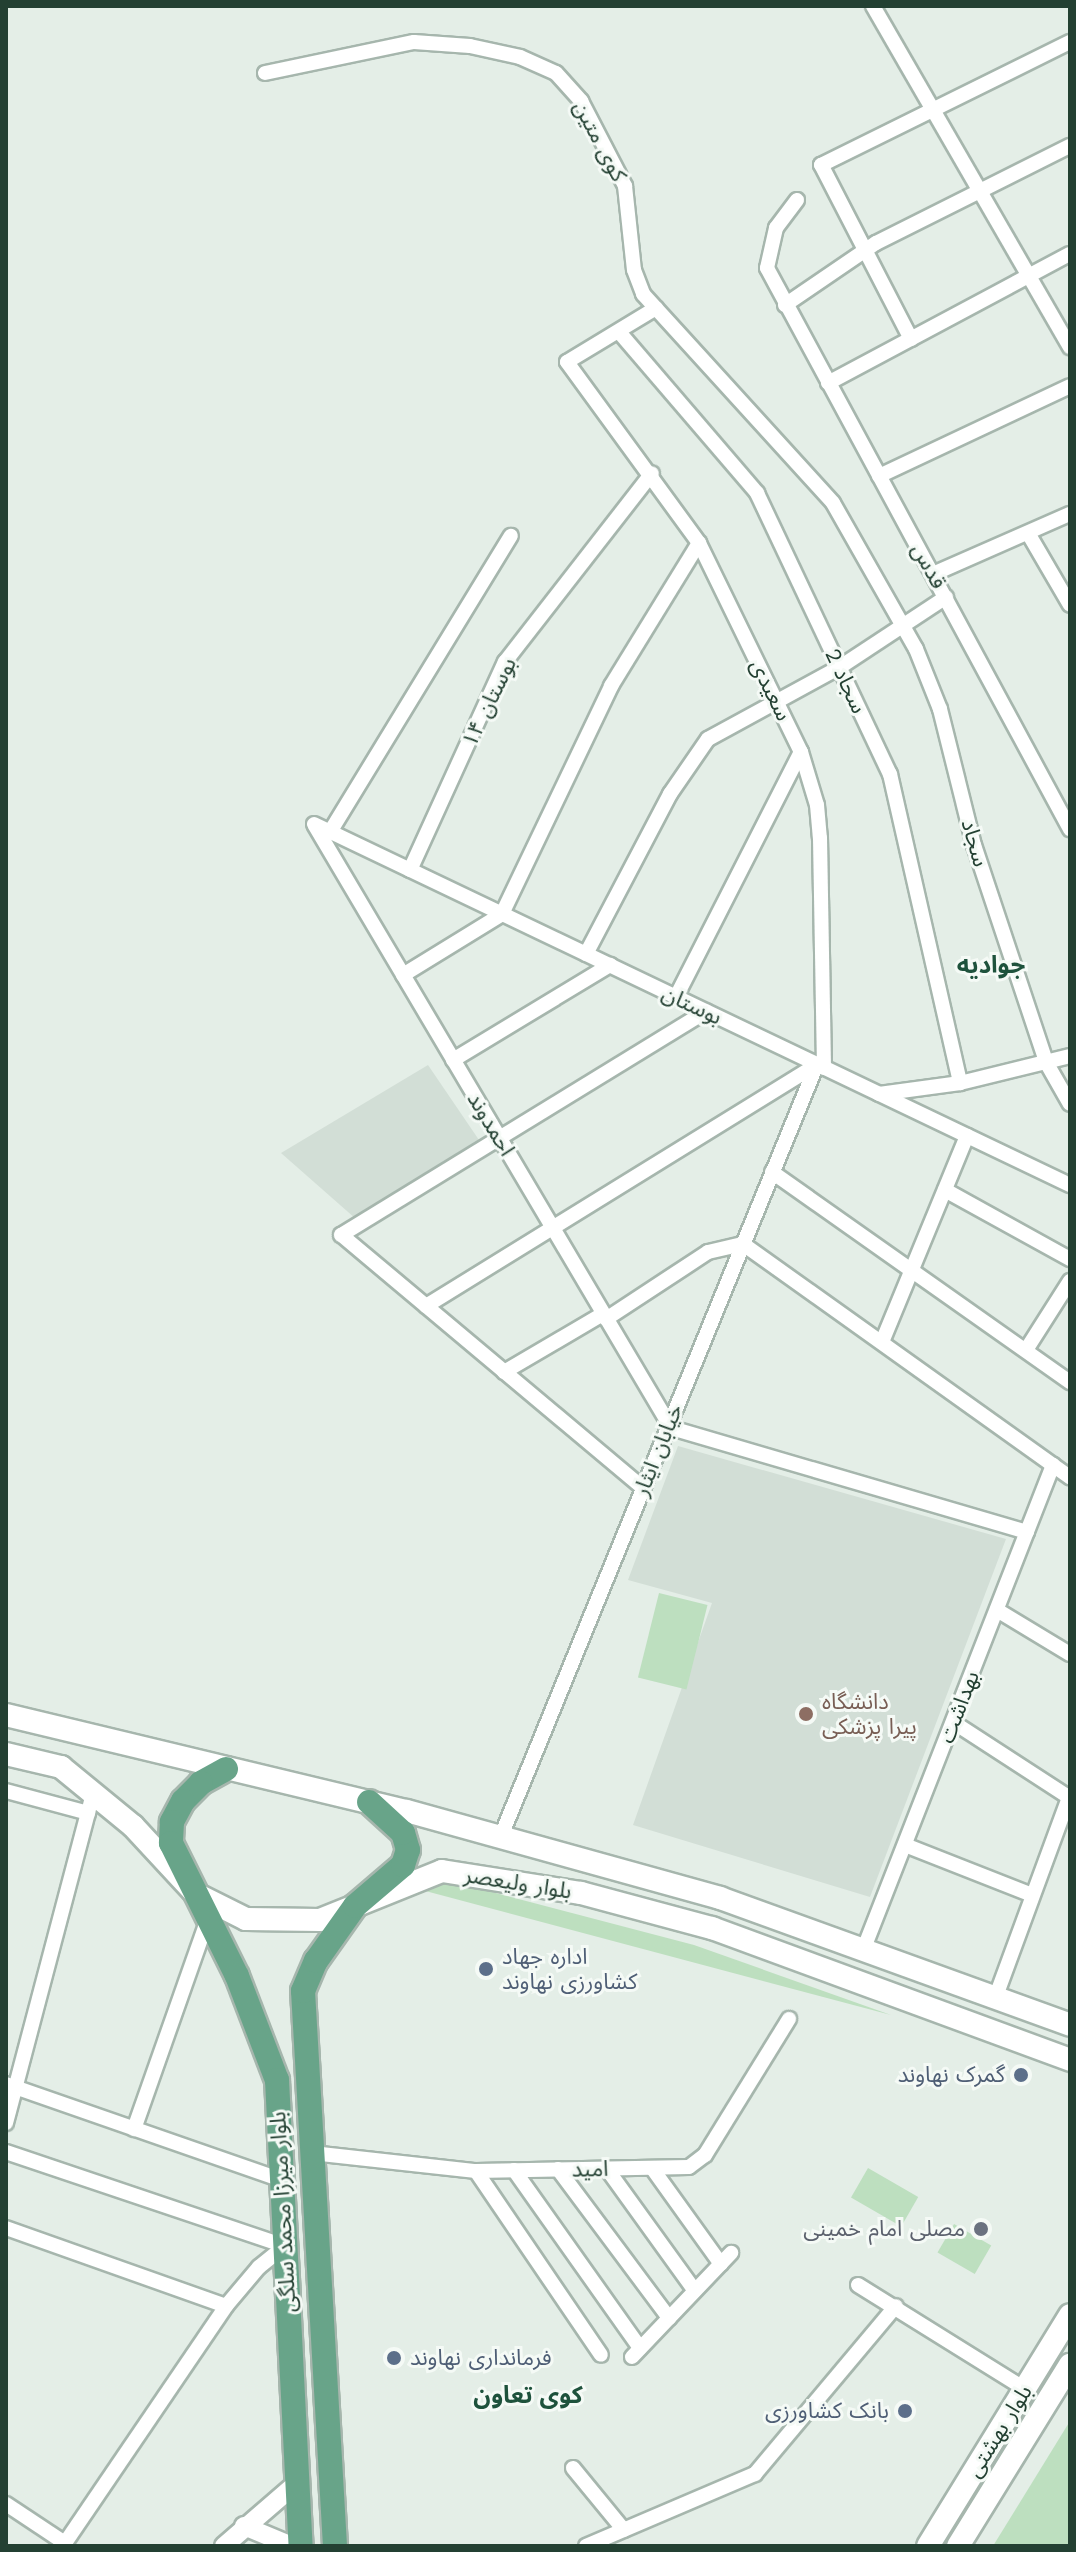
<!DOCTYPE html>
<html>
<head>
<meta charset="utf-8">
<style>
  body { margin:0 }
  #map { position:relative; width:1076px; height:2552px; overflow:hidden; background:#e4eee7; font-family:"Work Sans","Noto Sans Arabic",sans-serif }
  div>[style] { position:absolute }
  .built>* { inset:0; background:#d2ded6 }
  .green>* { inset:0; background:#bddfbf; transform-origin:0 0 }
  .roads { filter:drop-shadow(2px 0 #a6b6ad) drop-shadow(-2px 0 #a6b6ad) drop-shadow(0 2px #a6b6ad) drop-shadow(0 -2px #a6b6ad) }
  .minor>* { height:14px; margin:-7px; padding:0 7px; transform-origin:7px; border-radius:7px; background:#fff }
  .tertiary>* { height:18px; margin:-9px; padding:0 9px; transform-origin:9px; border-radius:9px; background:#fff }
  .secondary>* { height:22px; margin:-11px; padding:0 11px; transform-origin:11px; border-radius:11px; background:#fff }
  .primary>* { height:24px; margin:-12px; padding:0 12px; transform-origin:12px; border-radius:12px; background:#68a489 }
  .dots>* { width:22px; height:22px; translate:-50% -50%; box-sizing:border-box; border:4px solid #f5faf6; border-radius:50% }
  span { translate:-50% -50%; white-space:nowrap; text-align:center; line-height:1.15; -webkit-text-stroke:6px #f5faf6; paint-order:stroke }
  .street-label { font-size:22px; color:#234032 }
  .education-label { font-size:22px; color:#785e54 }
  .left { translate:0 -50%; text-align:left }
  .service-label { font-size:22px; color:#4e5e75 }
  .right { translate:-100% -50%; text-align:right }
  .worship-label { font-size:22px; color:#5b616d }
  .neighbourhood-label { font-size:24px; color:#1e523c; font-weight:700 }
  .frame { position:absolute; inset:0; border:8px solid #234032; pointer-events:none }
</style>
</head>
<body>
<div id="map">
  <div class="built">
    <div style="clip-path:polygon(428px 1065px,479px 1140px,356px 1219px,281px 1153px)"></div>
    <div style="clip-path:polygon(678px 1446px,1006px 1539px,870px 1897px,633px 1825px,712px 1603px,628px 1580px)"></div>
  </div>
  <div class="green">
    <div style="left:659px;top:1593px;width:50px;height:87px;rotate:14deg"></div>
    <div style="clip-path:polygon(435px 1877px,694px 1945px,891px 2015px,418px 1889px)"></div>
    <div style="left:868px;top:2168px;width:58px;height:34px;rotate:30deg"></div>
    <div style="left:954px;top:2224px;width:43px;height:33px;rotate:30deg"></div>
    <div style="clip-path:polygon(1070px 2421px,1070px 2546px,993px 2546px)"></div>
  </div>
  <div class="roads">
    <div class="minor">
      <div style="left:873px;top:6px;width:394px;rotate:60deg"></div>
      <div style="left:265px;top:73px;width:152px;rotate:-11.8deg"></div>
      <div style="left:414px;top:42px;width:56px;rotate:4.1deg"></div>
      <div style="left:470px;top:46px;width:51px;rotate:12.4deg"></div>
      <div style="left:520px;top:57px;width:39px;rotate:24deg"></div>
      <div style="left:556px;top:73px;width:38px;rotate:48deg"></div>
      <div style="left:581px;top:101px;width:96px;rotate:62.6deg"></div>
      <div style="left:625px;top:186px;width:84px;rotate:83.9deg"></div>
      <div style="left:634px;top:270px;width:26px;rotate:69deg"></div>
      <div style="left:643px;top:294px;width:282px;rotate:47.7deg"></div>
      <div style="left:833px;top:503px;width:168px;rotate:60.4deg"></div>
      <div style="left:916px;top:649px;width:65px;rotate:68.2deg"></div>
      <div style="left:940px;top:709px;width:140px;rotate:76deg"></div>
      <div style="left:974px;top:845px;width:229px;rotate:71.6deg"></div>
      <div style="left:1046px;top:1062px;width:48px;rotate:60.3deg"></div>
      <div style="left:797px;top:200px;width:35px;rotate:127deg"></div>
      <div style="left:776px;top:228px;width:41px;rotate:102.7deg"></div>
      <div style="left:767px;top:268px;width:638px;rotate:61.63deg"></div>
      <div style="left:785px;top:305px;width:110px;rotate:-34.3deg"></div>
      <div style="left:876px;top:243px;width:217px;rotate:-26.6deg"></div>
      <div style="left:656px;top:308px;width:104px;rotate:148.8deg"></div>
      <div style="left:567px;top:362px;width:224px;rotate:53.9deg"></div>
      <div style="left:699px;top:543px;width:233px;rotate:64deg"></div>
      <div style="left:801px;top:752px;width:55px;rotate:73.2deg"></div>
      <div style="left:817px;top:805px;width:33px;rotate:85deg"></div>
      <div style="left:820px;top:838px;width:230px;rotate:89deg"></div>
      <div style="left:620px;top:333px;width:211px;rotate:49.4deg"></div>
      <div style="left:757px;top:493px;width:311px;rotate:64.7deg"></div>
      <div style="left:890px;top:774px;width:317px;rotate:77.2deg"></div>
      <div style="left:911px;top:339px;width:196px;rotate:-117.3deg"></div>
      <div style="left:821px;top:165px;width:278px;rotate:-26.3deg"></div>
      <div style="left:828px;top:383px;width:274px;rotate:-28.1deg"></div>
      <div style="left:879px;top:476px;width:211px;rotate:-25.2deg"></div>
      <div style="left:1028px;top:533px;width:83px;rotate:59.7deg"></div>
      <div style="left:933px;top:574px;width:150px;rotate:-23.7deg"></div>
      <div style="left:314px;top:824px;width:838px;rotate:25.53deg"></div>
      <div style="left:315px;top:826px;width:695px;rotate:59.38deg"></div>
      <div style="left:330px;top:832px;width:347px;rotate:-58.6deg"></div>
      <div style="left:410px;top:870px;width:229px;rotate:-65.5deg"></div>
      <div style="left:505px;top:662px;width:239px;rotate:-52.1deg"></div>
      <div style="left:586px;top:954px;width:181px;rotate:-62.3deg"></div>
      <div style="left:670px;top:794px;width:67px;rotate:-55.4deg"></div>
      <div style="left:708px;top:739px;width:150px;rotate:-28.6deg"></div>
      <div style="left:840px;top:667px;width:127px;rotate:-33.4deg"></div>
      <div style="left:403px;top:975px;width:116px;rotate:-31.6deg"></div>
      <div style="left:502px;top:914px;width:253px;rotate:-64.4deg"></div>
      <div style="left:611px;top:686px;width:168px;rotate:-58.4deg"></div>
      <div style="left:676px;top:997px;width:275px;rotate:-63deg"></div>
      <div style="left:453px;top:1060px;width:184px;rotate:-31.2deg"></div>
      <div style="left:879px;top:1094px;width:82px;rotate:-7.7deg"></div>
      <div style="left:960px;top:1083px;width:113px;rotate:-13.8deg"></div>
      <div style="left:772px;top:1172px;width:365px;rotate:35.2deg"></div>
      <div style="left:945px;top:1190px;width:143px;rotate:28.9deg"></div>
      <div style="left:426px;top:1306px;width:458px;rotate:-31.7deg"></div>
      <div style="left:606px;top:1319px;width:122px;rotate:-33.3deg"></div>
      <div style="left:708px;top:1252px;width:36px;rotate:-13deg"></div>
      <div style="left:743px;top:1244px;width:402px;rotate:35.5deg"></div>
      <div style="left:882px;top:1342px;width:223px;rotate:-67.6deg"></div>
      <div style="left:1026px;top:1350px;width:82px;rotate:-57.5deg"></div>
      <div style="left:504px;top:1372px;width:115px;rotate:-30.4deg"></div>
      <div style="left:668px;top:1427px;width:374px;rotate:16.3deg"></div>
      <div style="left:643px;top:1488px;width:394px;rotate:-140deg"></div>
      <div style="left:341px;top:1235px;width:428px;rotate:-31.5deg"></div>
      <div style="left:997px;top:1610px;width:85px;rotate:31.1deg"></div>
      <div style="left:953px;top:1722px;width:140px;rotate:33deg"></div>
      <div style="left:6px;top:1791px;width:85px;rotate:15deg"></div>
      <div style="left:501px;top:1836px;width:834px;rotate:-67.74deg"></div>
      <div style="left:905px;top:1845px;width:136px;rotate:21.5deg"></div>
      <div style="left:864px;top:1948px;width:519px;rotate:-68.63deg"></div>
      <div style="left:996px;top:1996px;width:214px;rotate:-69.8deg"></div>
      <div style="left:6px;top:2084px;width:291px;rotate:19.2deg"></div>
      <div style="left:6px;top:2123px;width:340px;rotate:-75.2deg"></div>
      <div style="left:134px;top:2129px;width:226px;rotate:-70.6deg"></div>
      <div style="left:6px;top:2152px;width:294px;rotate:18.6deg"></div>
      <div style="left:312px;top:2153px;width:165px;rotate:6.3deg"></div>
      <div style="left:476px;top:2171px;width:213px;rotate:-1.1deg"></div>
      <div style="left:689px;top:2167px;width:20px;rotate:-37deg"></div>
      <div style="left:705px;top:2155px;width:160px;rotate:-58.3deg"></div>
      <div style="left:652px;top:2168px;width:118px;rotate:54.3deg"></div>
      <div style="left:558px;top:2169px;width:186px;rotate:53.3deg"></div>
      <div style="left:607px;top:2169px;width:150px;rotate:54.2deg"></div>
      <div style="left:514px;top:2170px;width:218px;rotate:54.7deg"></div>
      <div style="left:476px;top:2171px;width:222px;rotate:55.8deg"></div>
      <div style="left:6px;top:2228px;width:233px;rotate:19.5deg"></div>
      <div style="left:858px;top:2285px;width:197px;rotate:31.9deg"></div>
      <div style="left:632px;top:2357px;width:144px;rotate:-46.4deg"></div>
      <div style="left:573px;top:2468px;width:80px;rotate:50.6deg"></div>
      <div style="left:6px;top:2504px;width:71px;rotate:33.5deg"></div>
      <div style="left:63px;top:2546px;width:290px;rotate:-55.8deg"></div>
      <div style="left:226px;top:2306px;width:51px;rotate:-49.8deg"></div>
      <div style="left:259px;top:2267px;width:33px;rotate:-39deg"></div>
      <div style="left:586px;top:2546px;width:184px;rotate:-23.1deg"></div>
      <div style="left:755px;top:2474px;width:219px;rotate:-50deg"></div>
    </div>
    <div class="tertiary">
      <div style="left:244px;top:2526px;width:52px;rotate:22.6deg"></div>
      <div style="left:224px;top:2546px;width:96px;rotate:-40.8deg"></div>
    </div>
    <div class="secondary">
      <div style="left:6px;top:1715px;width:412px;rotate:13.5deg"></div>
      <div style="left:407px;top:1811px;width:325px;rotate:15.5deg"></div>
      <div style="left:720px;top:1898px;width:372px;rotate:19.9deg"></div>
      <div style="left:6px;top:1754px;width:57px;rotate:13.3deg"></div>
      <div style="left:61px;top:1767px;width:93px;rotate:39.3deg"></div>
      <div style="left:133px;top:1826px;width:93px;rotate:47.2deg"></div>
      <div style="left:196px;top:1894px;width:56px;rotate:26.6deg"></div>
      <div style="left:246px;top:1919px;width:74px;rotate:0.8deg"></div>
      <div style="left:320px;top:1920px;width:131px;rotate:-21.9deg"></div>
      <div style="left:442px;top:1871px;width:141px;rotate:9deg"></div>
      <div style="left:581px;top:1893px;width:136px;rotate:15deg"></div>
      <div style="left:712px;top:1928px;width:382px;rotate:20.2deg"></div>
      <div style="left:928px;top:2546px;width:271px;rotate:-58.4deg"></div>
      <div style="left:958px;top:2546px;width:213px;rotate:-58.3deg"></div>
    </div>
    <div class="primary">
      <div style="left:226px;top:1769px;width:29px;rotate:151deg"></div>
      <div style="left:201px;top:1783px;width:25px;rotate:135deg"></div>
      <div style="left:183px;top:1801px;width:24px;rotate:118deg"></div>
      <div style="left:172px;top:1822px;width:21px;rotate:93deg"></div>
      <div style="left:171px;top:1843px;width:148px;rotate:63.6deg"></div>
      <div style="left:237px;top:1976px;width:111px;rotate:69deg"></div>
      <div style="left:277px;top:2080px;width:467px;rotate:87.1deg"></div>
      <div style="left:335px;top:2546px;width:556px;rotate:-93.3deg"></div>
      <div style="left:303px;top:1991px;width:33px;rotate:-67deg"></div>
      <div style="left:316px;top:1961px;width:67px;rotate:-54.7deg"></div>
      <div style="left:355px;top:1906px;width:63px;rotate:-40.5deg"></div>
      <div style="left:403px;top:1865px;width:16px;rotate:-72deg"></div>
      <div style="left:408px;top:1850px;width:18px;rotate:-106deg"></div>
      <div style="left:403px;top:1833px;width:46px;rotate:-137.6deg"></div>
    </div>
  </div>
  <div class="dots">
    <div style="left:806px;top:1714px;background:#8d6e63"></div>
    <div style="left:486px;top:1969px;background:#5c6f8a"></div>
    <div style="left:1021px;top:2075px;background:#5c6f8a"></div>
    <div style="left:981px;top:2229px;background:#6b7280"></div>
    <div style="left:394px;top:2358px;background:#5c6f8a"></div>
    <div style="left:905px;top:2411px;background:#5c6f8a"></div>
  </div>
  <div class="street-label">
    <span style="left:600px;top:141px;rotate:62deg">کوی متین</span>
    <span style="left:929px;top:566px;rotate:61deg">قدس</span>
    <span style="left:846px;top:681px;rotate:65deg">سجاد 2</span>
    <span style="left:771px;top:690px;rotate:64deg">سعیدی</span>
    <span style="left:489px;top:702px;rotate:-64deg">بوستان ۱۴</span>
    <span style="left:975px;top:843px;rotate:74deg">سجاد</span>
    <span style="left:692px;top:1005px;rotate:25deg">بوستان</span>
    <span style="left:491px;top:1124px;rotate:59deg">احمدوند</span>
    <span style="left:658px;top:1450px;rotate:-68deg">خیابان ایثار</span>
    <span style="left:959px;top:1707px;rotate:-69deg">بهداشت</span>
    <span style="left:518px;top:1883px;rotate:9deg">بلوار ولیعصر</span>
    <span style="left:590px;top:2169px;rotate:-1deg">امید</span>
    <span style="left:283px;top:2212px;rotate:-93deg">بلوار میرزا محمد سلگی</span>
    <span style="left:999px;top:2431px;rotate:-58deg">بلوار بهشتی</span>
  </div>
  <div class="education-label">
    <span class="left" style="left:822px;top:1714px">دانشگاه<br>پیرا پزشکی</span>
  </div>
  <div class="service-label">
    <span class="left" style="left:502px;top:1969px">اداره جهاد<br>کشاورزی نهاوند</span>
    <span class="right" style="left:1005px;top:2075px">گمرک نهاوند</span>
    <span class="left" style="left:410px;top:2358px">فرمانداری نهاوند</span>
    <span class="right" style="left:889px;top:2411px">بانک کشاورزی</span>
  </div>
  <div class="worship-label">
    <span class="right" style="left:965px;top:2229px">مصلی امام خمینی</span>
  </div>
  <div class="neighbourhood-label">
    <span style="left:991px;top:966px">جوادیه</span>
    <span style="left:528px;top:2396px">کوی تعاون</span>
  </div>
  <div class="frame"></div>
</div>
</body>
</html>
